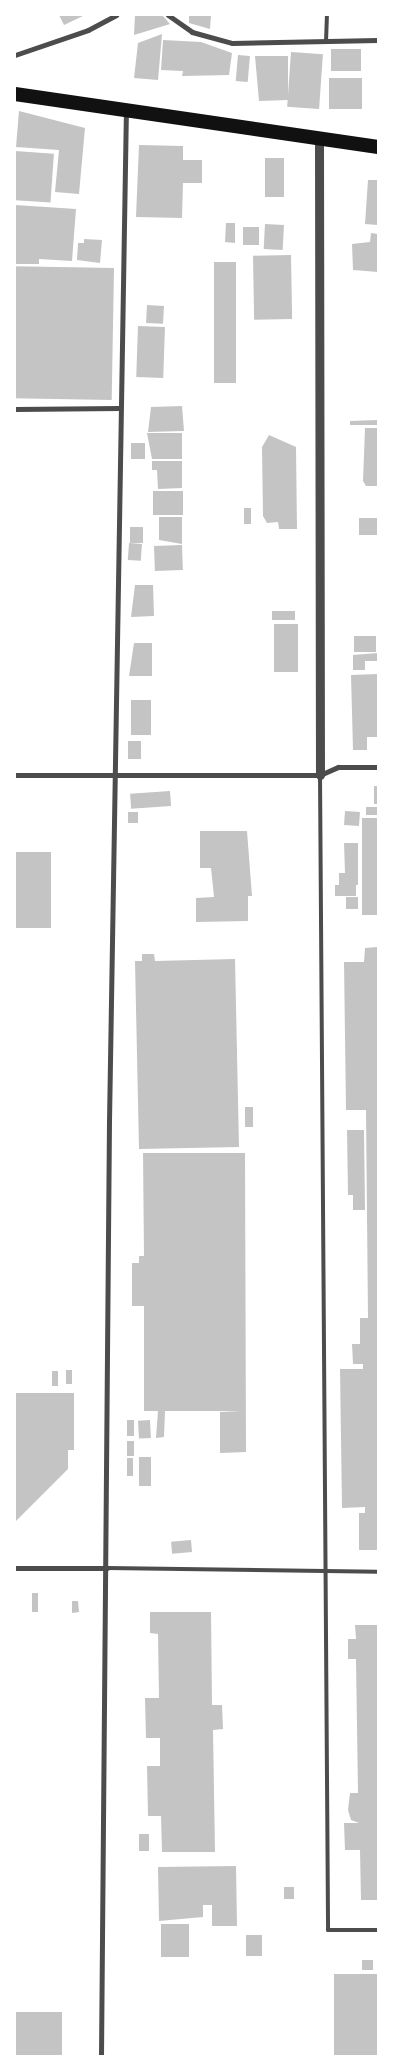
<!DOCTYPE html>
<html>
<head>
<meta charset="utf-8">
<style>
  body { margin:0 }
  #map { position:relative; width:393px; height:2071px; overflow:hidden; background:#fff; font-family:"Varela Round",sans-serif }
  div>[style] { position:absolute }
  .building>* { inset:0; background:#c4c4c4; transform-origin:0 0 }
  .service>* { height:4px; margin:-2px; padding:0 2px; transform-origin:2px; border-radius:2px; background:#4c4c4c }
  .minor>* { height:5px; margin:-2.5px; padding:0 2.5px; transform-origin:2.5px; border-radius:2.5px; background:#4c4c4c }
  .tertiary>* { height:9px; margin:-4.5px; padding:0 4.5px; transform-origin:4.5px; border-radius:4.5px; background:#4c4c4c }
  .trunk>* { height:14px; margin:-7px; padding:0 7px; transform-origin:7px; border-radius:7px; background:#111 }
  span { translate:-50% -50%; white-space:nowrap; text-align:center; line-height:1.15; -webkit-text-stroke:4px #fff; paint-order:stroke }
  .frame { position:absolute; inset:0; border:16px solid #fff; pointer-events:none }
</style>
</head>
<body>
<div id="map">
  <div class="building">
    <div style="clip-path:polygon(59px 15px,85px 15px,64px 25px)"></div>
    <div style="clip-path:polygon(135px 15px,162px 15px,170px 24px,134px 35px)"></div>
    <div style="clip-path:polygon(189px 15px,211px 15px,210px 29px,189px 23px)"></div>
    <div style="clip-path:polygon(162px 34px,158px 80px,134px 78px,138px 43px)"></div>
    <div style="clip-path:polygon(163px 40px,201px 42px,232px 53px,229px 75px,182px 76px,183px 71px,161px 70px)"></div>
    <div style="left:331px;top:49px;width:30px;height:22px"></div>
    <div style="left:291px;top:52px;width:32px;height:55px;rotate:4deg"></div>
    <div style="left:238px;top:55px;width:12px;height:26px;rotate:5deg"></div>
    <div style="clip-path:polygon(255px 56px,288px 56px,288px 100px,259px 101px)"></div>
    <div style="left:329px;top:78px;width:33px;height:31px"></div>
    <div style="clip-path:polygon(19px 111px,85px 128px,79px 194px,55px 192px,59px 150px,16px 147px)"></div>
    <div style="clip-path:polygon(139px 145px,183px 146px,183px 160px,202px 160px,202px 183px,183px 183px,182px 218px,136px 217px)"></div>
    <div style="left:15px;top:151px;width:39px;height:49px;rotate:4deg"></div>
    <div style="left:265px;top:158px;width:19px;height:39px"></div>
    <div style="clip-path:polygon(368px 180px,378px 180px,378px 225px,365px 224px)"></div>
    <div style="clip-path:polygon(15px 205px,76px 209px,72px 261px,39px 259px,39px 264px,15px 264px)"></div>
    <div style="clip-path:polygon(226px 223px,235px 223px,235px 243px,225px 242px)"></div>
    <div style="left:265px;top:224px;width:19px;height:25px;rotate:3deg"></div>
    <div style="left:243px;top:227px;width:16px;height:18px"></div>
    <div style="clip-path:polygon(371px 233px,378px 234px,378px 272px,353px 270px,352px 244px,370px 242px)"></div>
    <div style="clip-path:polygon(84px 239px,102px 240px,100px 263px,77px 260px,78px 243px,84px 243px)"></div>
    <div style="left:291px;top:255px;width:64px;height:38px;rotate:89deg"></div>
    <div style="left:214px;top:262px;width:22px;height:121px"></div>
    <div style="left:114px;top:268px;width:132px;height:99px;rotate:91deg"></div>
    <div style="left:147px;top:305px;width:17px;height:18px;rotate:3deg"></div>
    <div style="left:138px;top:326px;width:27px;height:51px;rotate:2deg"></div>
    <div style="clip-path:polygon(182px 406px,184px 431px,148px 432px,151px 407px)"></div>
    <div style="clip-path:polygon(378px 420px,378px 425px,350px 425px,350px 421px)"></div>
    <div style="clip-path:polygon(365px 428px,378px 428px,378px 486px,366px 486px,363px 481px)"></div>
    <div style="clip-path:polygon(147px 433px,182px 433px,182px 459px,152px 459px)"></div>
    <div style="clip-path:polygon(269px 435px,296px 447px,297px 529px,279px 529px,278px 522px,267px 523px,263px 516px,262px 447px)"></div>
    <div style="left:131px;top:443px;width:14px;height:16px"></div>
    <div style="clip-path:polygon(152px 461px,182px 461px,182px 488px,158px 489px,157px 470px,152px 470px)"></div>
    <div style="left:183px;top:491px;width:24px;height:30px;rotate:90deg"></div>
    <div style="left:244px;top:508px;width:7px;height:16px"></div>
    <div style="clip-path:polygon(159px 517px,182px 517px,182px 544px,159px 540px)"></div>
    <div style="left:359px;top:518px;width:19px;height:17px"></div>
    <div style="left:130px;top:527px;width:13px;height:16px"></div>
    <div style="left:129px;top:543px;width:13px;height:17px;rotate:4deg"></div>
    <div style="left:182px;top:545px;width:25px;height:28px;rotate:88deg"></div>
    <div style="clip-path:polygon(135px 585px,153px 585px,154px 616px,131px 617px)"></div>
    <div style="left:272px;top:611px;width:23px;height:9px"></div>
    <div style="left:274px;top:624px;width:24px;height:48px"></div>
    <div style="left:354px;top:636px;width:22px;height:16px"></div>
    <div style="clip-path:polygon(134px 643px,152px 643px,152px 676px,129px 676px)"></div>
    <div style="clip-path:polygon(378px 653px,378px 661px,365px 661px,365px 670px,353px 670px,353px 655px)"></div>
    <div style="clip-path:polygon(378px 674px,378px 737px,367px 737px,367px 750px,353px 750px,351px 675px)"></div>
    <div style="left:131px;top:700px;width:20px;height:35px"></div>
    <div style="left:128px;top:741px;width:13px;height:18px"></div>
    <div style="left:378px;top:786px;width:18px;height:4px;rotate:90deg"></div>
    <div style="left:170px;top:791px;width:15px;height:40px;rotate:86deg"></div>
    <div style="left:366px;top:807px;width:12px;height:8px"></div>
    <div style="left:345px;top:811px;width:15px;height:14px;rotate:4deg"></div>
    <div style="left:128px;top:812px;width:10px;height:11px"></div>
    <div style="left:362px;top:818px;width:16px;height:97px"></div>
    <div style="clip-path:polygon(200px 831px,247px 831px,252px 896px,248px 896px,248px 921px,196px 922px,196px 898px,214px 897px,211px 868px,200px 868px)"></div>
    <div style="clip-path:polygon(344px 843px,358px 843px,358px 885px,339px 885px,339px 873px,345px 873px)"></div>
    <div style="left:15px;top:852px;width:36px;height:76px"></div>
    <div style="left:356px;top:885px;width:11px;height:21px;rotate:90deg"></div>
    <div style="left:346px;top:897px;width:12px;height:12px"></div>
    <div style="clip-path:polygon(378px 947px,378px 1550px,359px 1550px,359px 1513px,365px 1513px,365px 1507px,342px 1508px,340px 1369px,363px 1369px,363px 1364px,353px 1364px,352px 1344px,360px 1344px,360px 1318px,368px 1318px,366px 1110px,346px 1110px,344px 962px,364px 962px,365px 948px)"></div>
    <div style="clip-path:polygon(142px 954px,154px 954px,155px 961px,235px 959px,239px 1147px,139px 1149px,135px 961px,142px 961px)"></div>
    <div style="left:245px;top:1107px;width:8px;height:20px"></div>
    <div style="clip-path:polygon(347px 1130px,364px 1130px,365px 1210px,353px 1210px,353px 1195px,348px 1195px)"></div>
    <div style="clip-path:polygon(143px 1153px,245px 1153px,246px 1452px,220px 1453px,220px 1412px,241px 1411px,165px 1411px,164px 1437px,156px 1438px,158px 1411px,144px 1411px,144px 1306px,132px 1306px,132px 1263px,139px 1263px,139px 1256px,144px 1256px)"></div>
    <div style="left:66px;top:1370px;width:6px;height:14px"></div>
    <div style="left:52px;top:1371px;width:6px;height:15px"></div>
    <div style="clip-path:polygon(15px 1393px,74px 1393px,74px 1450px,68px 1450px,68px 1469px,15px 1522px)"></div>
    <div style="left:127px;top:1420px;width:7px;height:16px"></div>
    <div style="left:150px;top:1420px;width:18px;height:12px;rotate:87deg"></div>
    <div style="left:127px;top:1441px;width:7px;height:15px"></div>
    <div style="left:139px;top:1457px;width:12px;height:29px"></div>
    <div style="left:127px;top:1458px;width:6px;height:18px"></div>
    <div style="left:191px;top:1540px;width:12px;height:20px;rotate:85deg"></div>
    <div style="left:32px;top:1593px;width:6px;height:19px"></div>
    <div style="clip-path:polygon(72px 1601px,78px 1601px,79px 1612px,72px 1613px)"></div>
    <div style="clip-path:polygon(150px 1612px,211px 1612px,212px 1705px,222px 1705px,223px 1729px,213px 1730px,215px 1852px,162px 1852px,161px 1816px,148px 1816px,147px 1766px,160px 1766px,160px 1738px,146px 1738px,145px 1698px,159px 1698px,158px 1634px,150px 1633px)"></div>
    <div style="clip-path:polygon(355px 1625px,378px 1625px,378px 1900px,361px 1900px,360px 1850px,345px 1850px,344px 1823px,359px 1823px,351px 1820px,348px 1810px,350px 1793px,358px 1793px,356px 1659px,348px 1659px,348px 1639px,356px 1639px)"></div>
    <div style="left:139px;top:1834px;width:10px;height:17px"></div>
    <div style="clip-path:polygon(236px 1866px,237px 1926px,212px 1926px,212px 1905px,203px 1905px,203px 1917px,159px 1921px,158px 1867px)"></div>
    <div style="left:294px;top:1887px;width:12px;height:10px;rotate:90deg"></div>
    <div style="left:161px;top:1924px;width:28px;height:33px"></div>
    <div style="left:262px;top:1935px;width:21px;height:16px;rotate:90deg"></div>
    <div style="left:362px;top:1960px;width:11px;height:10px"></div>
    <div style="left:378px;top:1974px;width:82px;height:44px;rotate:90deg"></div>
    <div style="left:62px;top:2012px;width:44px;height:47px;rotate:90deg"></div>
  </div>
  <div class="service">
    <div style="left:326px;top:42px;width:27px;rotate:-88deg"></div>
    <div style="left:320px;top:775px;width:1155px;rotate:89.6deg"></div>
    <div style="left:328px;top:1930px;width:50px"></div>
    <div style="left:107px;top:1568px;width:271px;rotate:0.8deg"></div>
  </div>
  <div class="minor">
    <div style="left:168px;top:15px;width:29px;rotate:35deg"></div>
    <div style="left:192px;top:32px;width:41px;rotate:15.4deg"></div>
    <div style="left:232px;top:43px;width:146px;rotate:-1.2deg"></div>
    <div style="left:15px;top:55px;width:77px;rotate:-18.9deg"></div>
    <div style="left:88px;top:30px;width:32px;rotate:-28deg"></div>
    <div style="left:15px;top:409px;width:105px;rotate:-0.5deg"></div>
    <div style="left:15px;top:775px;width:305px"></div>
    <div style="left:320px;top:775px;width:20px;rotate:-24deg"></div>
    <div style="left:338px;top:767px;width:40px"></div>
    <div style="left:15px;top:1568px;width:92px"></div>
    <div style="left:101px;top:2056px;width:935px;rotate:-89.51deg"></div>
    <div style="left:109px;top:1121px;width:1010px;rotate:-89.04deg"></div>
  </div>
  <div class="tertiary">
    <div style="left:319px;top:141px;width:634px;rotate:89.91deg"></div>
  </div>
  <div class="trunk">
    <div style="left:15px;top:94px;width:367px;rotate:8.3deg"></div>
  </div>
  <div class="frame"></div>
</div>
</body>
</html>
